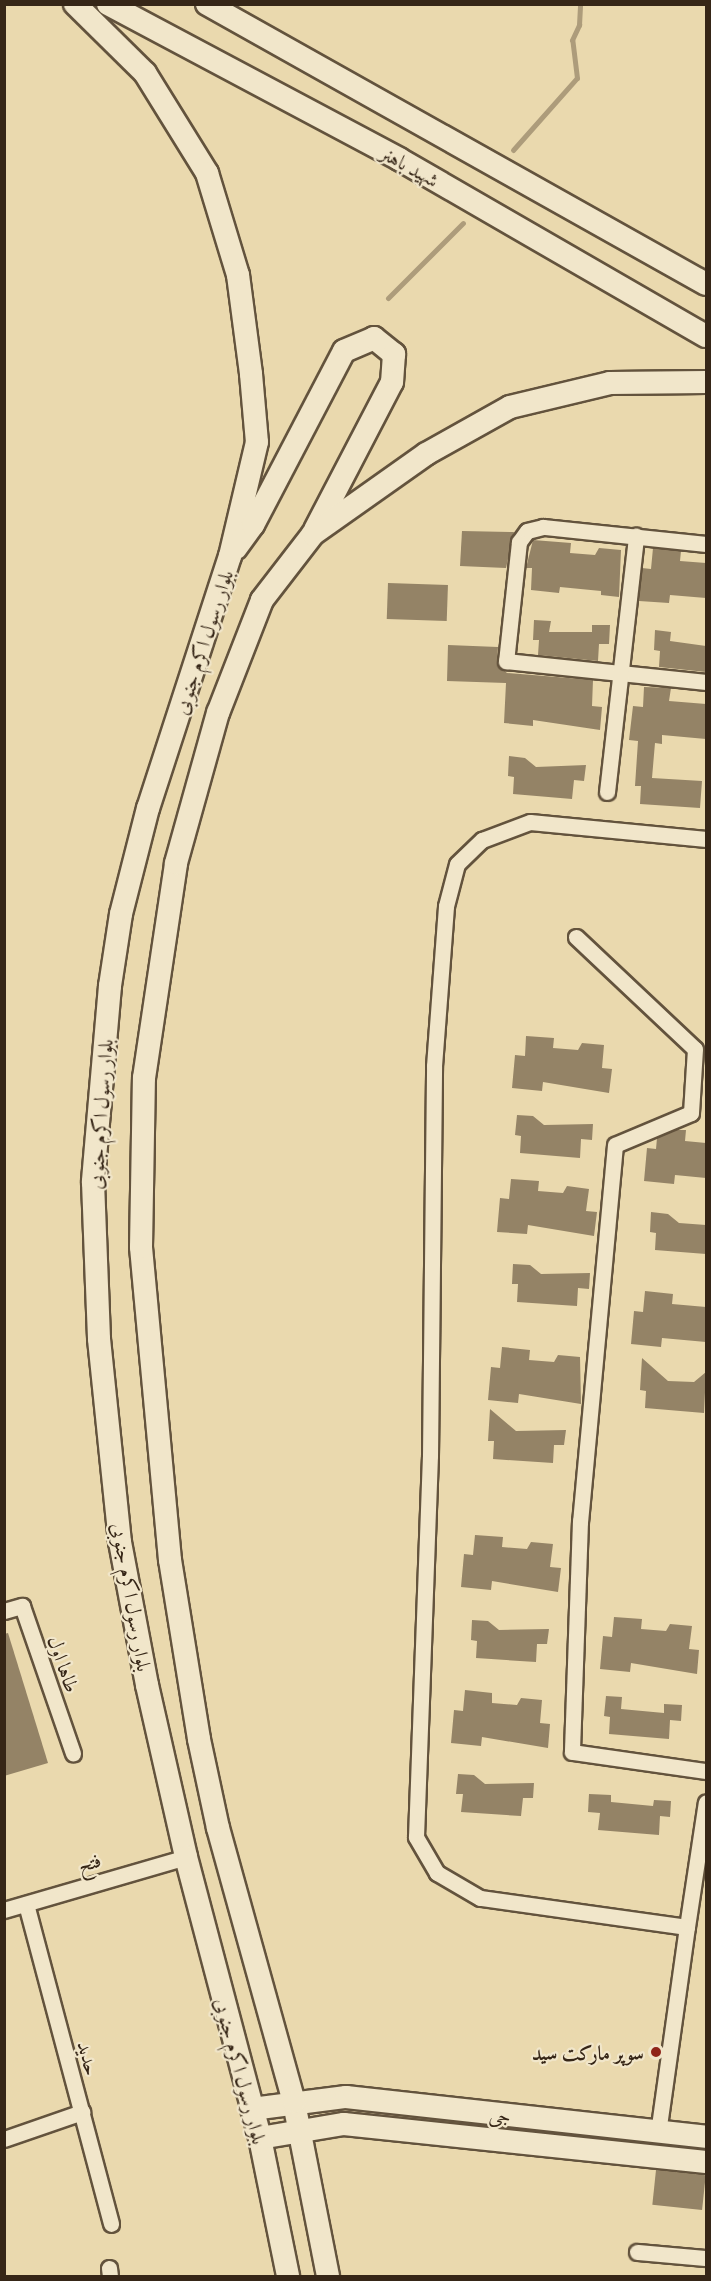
<!DOCTYPE html>
<html>
<head>
<meta charset="utf-8">
<style>
  body { margin:0 }
  #map { position:relative; width:711px; height:2281px; overflow:hidden; background:#ead9ae; font-family:"Gentium Book Plus",Amiri,serif }
  div>[style] { position:absolute }
  .stream>* { height:5px; margin:-2.5px; padding:0 2.5px; transform-origin:2.5px; border-radius:2.5px; background:#ad9c7b }
  .building>* { inset:0; background:#948366; transform-origin:0 0 }
  .roads { filter:drop-shadow(2px 0 #63533d) drop-shadow(-2px 0 #63533d) drop-shadow(0 2px #63533d) drop-shadow(0 -2px #63533d) }
  .street>* { height:15px; margin:-7.5px; padding:0 7.5px; transform-origin:7.5px; border-radius:7.5px; background:#f1e6ca }
  .secondary>* { height:22px; margin:-11px; padding:0 11px; transform-origin:11px; border-radius:11px; background:#f1e6ca }
  .dots>* { width:16px; height:16px; translate:-50% -50%; box-sizing:border-box; border:3px solid #f1e6ca; border-radius:50% }
  span { translate:-50% -50%; white-space:nowrap; text-align:center; line-height:1.15; -webkit-text-stroke:4.5px #f1e6ca; paint-order:stroke }
  .street-label { font-size:20px; color:#362617 }
  .poi-label { font-size:20px; color:#362617; font-weight:700 }
  .right { translate:-100% -50%; text-align:right }
  .frame { position:absolute; inset:0; border:6px solid #362617; pointer-events:none }
</style>
</head>
<body>
<div id="map">
  <div class="stream">
    <div style="left:513px;top:150px;width:96px;rotate:-48.4deg"></div>
    <div style="left:577px;top:78px;width:38px;rotate:-97deg"></div>
    <div style="left:572px;top:40px;width:17px;rotate:-65deg"></div>
    <div style="left:579px;top:25px;width:21px;rotate:-87deg"></div>
    <div style="left:388px;top:298px;width:106px;rotate:-45deg"></div>
  </div>
  <div class="building">
    <div style="clip-path:polygon(462px 531px,514px 532px,506px 568px,460px 566px)"></div>
    <div style="clip-path:polygon(533px 540px,571px 543px,570px 553px,595px 555px,599px 548px,621px 550px,619px 597px,601px 595px,601px 591px,560px 587px,559px 593px,531px 590px,532px 568px,526px 568px)"></div>
    <div style="clip-path:polygon(653px 548px,681px 551px,680px 561px,706px 563px,706px 598px,670px 595px,669px 603px,639px 601px,642px 568px,651px 569px)"></div>
    <div style="left:388px;top:583px;width:60px;height:36px;rotate:2deg"></div>
    <div style="clip-path:polygon(534px 620px,551px 621px,549px 632px,592px 632px,592px 625px,610px 625px,609px 644px,599px 644px,598px 661px,538px 655px,539px 640px,533px 640px)"></div>
    <div style="clip-path:polygon(655px 630px,671px 632px,670px 641px,706px 646px,706px 672px,659px 667px,660px 651px,654px 650px)"></div>
    <div style="clip-path:polygon(448px 645px,498px 647px,497px 664px,507px 673px,593px 680px,592px 706px,602px 707px,600px 730px,533px 720px,533px 726px,504px 723px,506px 683px,447px 681px)"></div>
    <div style="clip-path:polygon(644px 687px,671px 688px,669px 701px,706px 704px,706px 739px,662px 735px,662px 744px,655px 743px,652px 778px,702px 781px,700px 808px,640px 804px,641px 786px,635px 786px,638px 741px,629px 740px,633px 706px,643px 707px)"></div>
    <div style="clip-path:polygon(509px 756px,525px 758px,536px 767px,586px 765px,584px 781px,574px 780px,572px 799px,513px 794px,514px 777px,508px 776px)"></div>
    <div style="clip-path:polygon(526px 1036px,554px 1038px,553px 1048px,578px 1050px,582px 1043px,604px 1045px,602px 1068px,612px 1069px,609px 1093px,543px 1082px,542px 1091px,512px 1088px,515px 1055px,525px 1056px)"></div>
    <div style="clip-path:polygon(517px 1115px,533px 1116px,544px 1125px,593px 1124px,592px 1140px,581px 1139px,580px 1158px,520px 1153px,521px 1136px,515px 1135px)"></div>
    <div style="clip-path:polygon(676px 1130px,686px 1130px,685px 1141px,706px 1143px,706px 1178px,675px 1175px,674px 1184px,644px 1181px,647px 1148px,656px 1149px,657px 1138px)"></div>
    <div style="clip-path:polygon(511px 1179px,539px 1181px,538px 1191px,563px 1193px,567px 1186px,589px 1189px,586px 1211px,597px 1212px,594px 1236px,528px 1225px,527px 1234px,497px 1232px,500px 1198px,509px 1199px)"></div>
    <div style="clip-path:polygon(651px 1212px,668px 1214px,679px 1223px,706px 1225px,706px 1254px,655px 1250px,656px 1233px,650px 1232px)"></div>
    <div style="clip-path:polygon(513px 1264px,530px 1265px,541px 1274px,590px 1273px,589px 1289px,578px 1288px,577px 1306px,517px 1302px,518px 1284px,512px 1284px)"></div>
    <div style="clip-path:polygon(645px 1291px,673px 1294px,672px 1304px,706px 1307px,706px 1342px,662px 1338px,661px 1347px,631px 1344px,634px 1311px,643px 1312px)"></div>
    <div style="clip-path:polygon(502px 1347px,530px 1350px,529px 1360px,554px 1362px,558px 1355px,580px 1357px,581px 1404px,519px 1394px,518px 1403px,488px 1400px,491px 1367px,500px 1368px)"></div>
    <div style="clip-path:polygon(642px 1358px,668px 1381px,694px 1382px,706px 1372px,704px 1413px,645px 1408px,646px 1391px,640px 1390px)"></div>
    <div style="clip-path:polygon(490px 1409px,516px 1431px,566px 1430px,564px 1445px,554px 1445px,553px 1463px,493px 1459px,494px 1441px,488px 1441px)"></div>
    <div style="clip-path:polygon(475px 1535px,503px 1537px,502px 1547px,527px 1549px,531px 1542px,553px 1544px,550px 1567px,561px 1568px,558px 1592px,492px 1581px,491px 1590px,461px 1587px,464px 1554px,473px 1555px)"></div>
    <div style="clip-path:polygon(614px 1617px,642px 1619px,641px 1629px,666px 1631px,670px 1624px,692px 1626px,689px 1649px,699px 1650px,697px 1674px,631px 1663px,630px 1672px,600px 1669px,603px 1636px,612px 1637px)"></div>
    <div style="clip-path:polygon(472px 1620px,488px 1621px,499px 1630px,549px 1629px,547px 1644px,537px 1644px,536px 1662px,476px 1658px,477px 1641px,471px 1640px)"></div>
    <div style="clip-path:polygon(8px 1633px,48px 1763px,4px 1776px,4px 1634px)"></div>
    <div style="clip-path:polygon(465px 1690px,492px 1693px,492px 1703px,517px 1705px,521px 1698px,542px 1700px,540px 1723px,550px 1724px,548px 1748px,482px 1737px,481px 1746px,451px 1743px,454px 1710px,463px 1711px)"></div>
    <div style="clip-path:polygon(606px 1696px,622px 1697px,621px 1709px,664px 1713px,664px 1704px,682px 1705px,681px 1721px,670px 1720px,669px 1739px,609px 1734px,610px 1717px,604px 1716px)"></div>
    <div style="clip-path:polygon(458px 1774px,474px 1775px,485px 1784px,534px 1783px,533px 1798px,523px 1798px,521px 1816px,461px 1812px,463px 1794px,456px 1794px)"></div>
    <div style="clip-path:polygon(589px 1794px,611px 1795px,611px 1802px,653px 1806px,654px 1800px,671px 1801px,670px 1817px,660px 1816px,659px 1835px,598px 1830px,600px 1813px,588px 1812px)"></div>
    <div style="left:656px;top:2170px;width:50px;height:35px;rotate:6deg"></div>
  </div>
  <div class="roads">
    <div class="street">
      <div style="left:706px;top:544px;width:164px;rotate:-174deg"></div>
      <div style="left:543px;top:527px;width:16px;rotate:166deg"></div>
      <div style="left:527px;top:531px;width:14px;rotate:126deg"></div>
      <div style="left:519px;top:542px;width:120px;rotate:96.2deg"></div>
      <div style="left:506px;top:661px;width:201px;rotate:6deg"></div>
      <div style="left:607px;top:792px;width:258px;rotate:-83.5deg"></div>
      <div style="left:576px;top:937px;width:163px;rotate:43.3deg"></div>
      <div style="left:695px;top:1049px;width:64px;rotate:93.6deg"></div>
      <div style="left:691px;top:1113px;width:82px;rotate:157.2deg"></div>
      <div style="left:615px;top:1145px;width:378px;rotate:95.3deg"></div>
      <div style="left:580px;top:1521px;width:231px;rotate:92deg"></div>
      <div style="left:572px;top:1752px;width:135px;rotate:8.1deg"></div>
      <div style="left:4px;top:1611px;width:19px;rotate:-16deg"></div>
      <div style="left:22px;top:1606px;width:156px;rotate:70.9deg"></div>
      <div style="left:26px;top:1904px;width:331px;rotate:75.1deg"></div>
      <div style="left:4px;top:1910px;width:190px;rotate:-16.2deg"></div>
      <div style="left:687px;top:1927px;width:126px;rotate:-81.4deg"></div>
      <div style="left:658px;top:2133px;width:208px;rotate:-82deg"></div>
      <div style="left:687px;top:1927px;width:209px;rotate:-172deg"></div>
      <div style="left:480px;top:1898px;width:50px;rotate:-149.8deg"></div>
      <div style="left:437px;top:1873px;width:42px;rotate:-120.3deg"></div>
      <div style="left:416px;top:1837px;width:381px;rotate:-87.9deg"></div>
      <div style="left:430px;top:1456px;width:390px;rotate:-89.4deg"></div>
      <div style="left:434px;top:1066px;width:160px;rotate:-85.7deg"></div>
      <div style="left:446px;top:906px;width:43px;rotate:-75.3deg"></div>
      <div style="left:457px;top:864px;width:35px;rotate:-44deg"></div>
      <div style="left:482px;top:840px;width:51px;rotate:-20.6deg"></div>
      <div style="left:530px;top:822px;width:177px;rotate:5.5deg"></div>
      <div style="left:4px;top:2139px;width:83px;rotate:-19.1deg"></div>
      <div style="left:637px;top:2252px;width:69px;rotate:5deg"></div>
      <div style="left:109px;top:2268px;width:8px;rotate:83deg"></div>
    </div>
    <div class="secondary">
      <div style="left:75px;top:4px;width:98px;rotate:44.6deg"></div>
      <div style="left:145px;top:73px;width:118px;rotate:58.2deg"></div>
      <div style="left:207px;top:173px;width:107px;rotate:73.1deg"></div>
      <div style="left:238px;top:275px;width:100px;rotate:82.5deg"></div>
      <div style="left:251px;top:374px;width:68px;rotate:85deg"></div>
      <div style="left:257px;top:442px;width:117px;rotate:103.3deg"></div>
      <div style="left:230px;top:556px;width:265px;rotate:108deg"></div>
      <div style="left:148px;top:808px;width:109px;rotate:104.3deg"></div>
      <div style="left:121px;top:914px;width:73px;rotate:98.7deg"></div>
      <div style="left:110px;top:986px;width:197px;rotate:95deg"></div>
      <div style="left:93px;top:1182px;width:157px;rotate:87.8deg"></div>
      <div style="left:99px;top:1339px;width:204px;rotate:84.1deg"></div>
      <div style="left:120px;top:1542px;width:146px;rotate:79.3deg"></div>
      <div style="left:147px;top:1685px;width:176px;rotate:77.2deg"></div>
      <div style="left:186px;top:1857px;width:291px;rotate:75.2deg"></div>
      <div style="left:260px;top:2138px;width:141px;rotate:78.5deg"></div>
      <div style="left:108px;top:4px;width:330px;rotate:28deg"></div>
      <div style="left:399px;top:159px;width:354px;rotate:30deg"></div>
      <div style="left:207px;top:4px;width:572px;rotate:29.3deg"></div>
      <div style="left:236px;top:548px;width:29px;rotate:-54deg"></div>
      <div style="left:253px;top:525px;width:196px;rotate:-62.4deg"></div>
      <div style="left:344px;top:351px;width:33px;rotate:-23deg"></div>
      <div style="left:374px;top:338px;width:26px;rotate:39deg"></div>
      <div style="left:394px;top:354px;width:28px;rotate:94deg"></div>
      <div style="left:392px;top:382px;width:167px;rotate:117.5deg"></div>
      <div style="left:252px;top:2109px;width:95px;rotate:-7.3deg"></div>
      <div style="left:346px;top:2097px;width:362px;rotate:6.3deg"></div>
      <div style="left:260px;top:2138px;width:85px;rotate:-9.5deg"></div>
      <div style="left:344px;top:2124px;width:364px;rotate:6deg"></div>
      <div style="left:328px;top:2276px;width:177px;rotate:-101.1deg"></div>
      <div style="left:294px;top:2102px;width:284px;rotate:-105.5deg"></div>
      <div style="left:218px;top:1828px;width:91px;rotate:-102.1deg"></div>
      <div style="left:199px;top:1739px;width:181px;rotate:-99.2deg"></div>
      <div style="left:170px;top:1560px;width:314px;rotate:-95.3deg"></div>
      <div style="left:141px;top:1247px;width:169px;rotate:-89deg"></div>
      <div style="left:144px;top:1078px;width:217px;rotate:-81.5deg"></div>
      <div style="left:176px;top:863px;width:156px;rotate:-74.4deg"></div>
      <div style="left:218px;top:713px;width:121px;rotate:-68.7deg"></div>
      <div style="left:262px;top:600px;width:83px;rotate:-52.3deg"></div>
      <div style="left:313px;top:534px;width:138px;rotate:-35.3deg"></div>
      <div style="left:426px;top:454px;width:96px;rotate:-29.2deg"></div>
      <div style="left:510px;top:407px;width:103px;rotate:-13.5deg"></div>
      <div style="left:610px;top:383px;width:96px;rotate:-0.6deg"></div>
    </div>
  </div>
  <div class="dots">
    <div style="left:656px;top:2052px;background:#8f2418"></div>
  </div>
  <div class="street-label">
    <span style="left:410px;top:166px;rotate:29deg">شهید باهنر</span>
    <span style="left:203px;top:642px;rotate:-72deg">بلوار رسول اکرم جنوبی</span>
    <span style="left:100px;top:1114px;rotate:-86deg">بلوار رسول اکرم جنوبی</span>
    <span style="left:132px;top:1597px;rotate:80deg">بلوار رسول اکرم جنوبی</span>
    <span style="left:64px;top:1664px;rotate:71deg">طاها اول</span>
    <span style="left:89px;top:1862px;rotate:-17deg">فتح</span>
    <span style="left:89px;top:2058px;rotate:75deg">حدید</span>
    <span style="left:241px;top:2071px;rotate:75deg">بلوار رسول اکرم جنوبی</span>
    <span style="left:500px;top:2116px;rotate:6deg">جی</span>
  </div>
  <div class="poi-label">
    <span class="right" style="left:644px;top:2052px">سوپر مارکت سید</span>
  </div>
  <div class="frame"></div>
</div>
</body>
</html>
